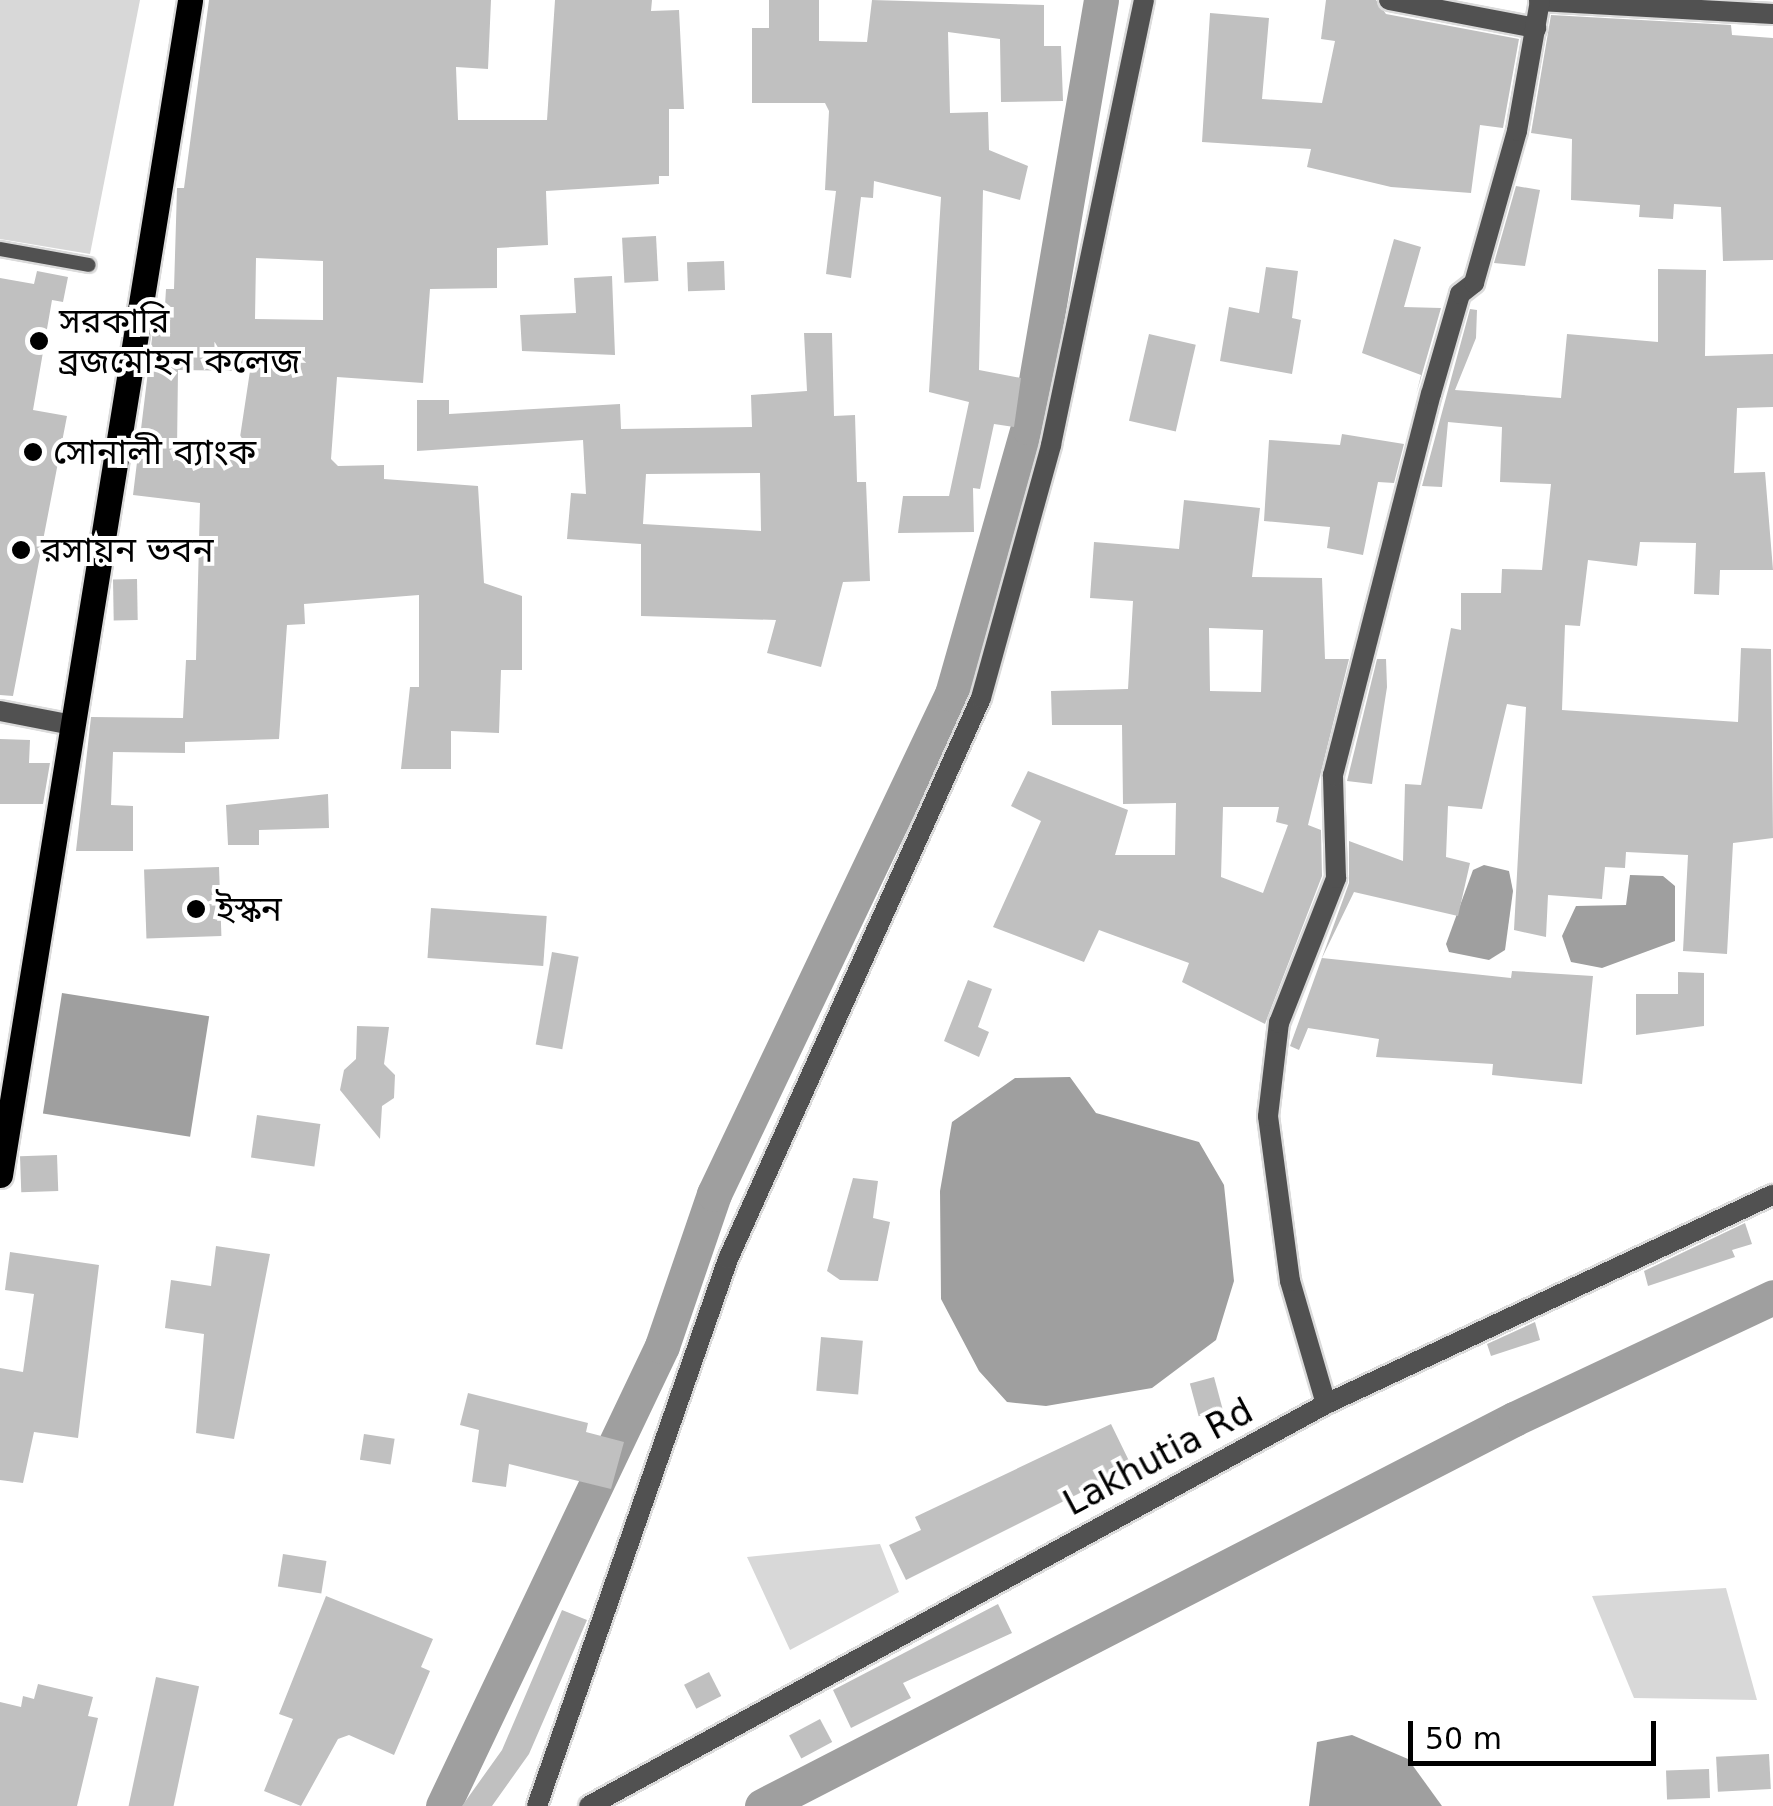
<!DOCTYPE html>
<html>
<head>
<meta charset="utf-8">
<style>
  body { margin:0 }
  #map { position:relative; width:1773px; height:1806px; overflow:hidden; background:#fff; font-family:"DejaVu Sans","Noto Sans Bengali",sans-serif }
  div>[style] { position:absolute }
  .green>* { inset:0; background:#d8d8d8 }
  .water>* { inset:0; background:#9f9f9f; transform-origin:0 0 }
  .canal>* { height:35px; margin:-17.5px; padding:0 17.5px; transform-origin:17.5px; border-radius:17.5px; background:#9f9f9f }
  .building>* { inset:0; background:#c0c0c0; transform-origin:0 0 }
  .roads { filter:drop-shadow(2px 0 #dbdbdb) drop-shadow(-2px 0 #dbdbdb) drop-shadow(0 2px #dbdbdb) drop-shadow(0 -2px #dbdbdb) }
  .service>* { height:14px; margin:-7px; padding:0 7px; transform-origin:7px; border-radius:7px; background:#515151 }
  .minor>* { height:20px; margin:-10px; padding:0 10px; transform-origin:10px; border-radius:10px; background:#515151 }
  .tertiary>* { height:20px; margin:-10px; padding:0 10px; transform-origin:10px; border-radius:10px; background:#515151 }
  .primary>* { height:25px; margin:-12.5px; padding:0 12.5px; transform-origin:12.5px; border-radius:12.5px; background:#000 }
  .dots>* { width:28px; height:28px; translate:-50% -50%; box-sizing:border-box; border:5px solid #fff; border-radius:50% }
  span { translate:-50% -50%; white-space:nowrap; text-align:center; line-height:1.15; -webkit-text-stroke:8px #fff; paint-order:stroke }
  .poi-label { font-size:35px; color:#000 }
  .left { translate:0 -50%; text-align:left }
  .street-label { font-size:35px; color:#000 }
  .scale { position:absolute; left:1408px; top:1721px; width:248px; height:45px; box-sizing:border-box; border:5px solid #000; border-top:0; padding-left:12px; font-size:30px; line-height:35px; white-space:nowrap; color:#000; -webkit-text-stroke:8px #fff; paint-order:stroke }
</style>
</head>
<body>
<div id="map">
  <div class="green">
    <div style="clip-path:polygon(0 0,140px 0,90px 254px,0 239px)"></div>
    <div style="clip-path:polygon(880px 1544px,899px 1592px,790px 1650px,747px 1557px)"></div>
    <div style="clip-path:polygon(1726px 1588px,1757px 1700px,1634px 1698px,1592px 1596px)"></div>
  </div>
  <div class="water">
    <div style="clip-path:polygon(1484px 865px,1509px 871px,1513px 891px,1505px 950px,1489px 960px,1449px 952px,1446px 944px,1473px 870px)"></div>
    <div style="clip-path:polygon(1630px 875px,1663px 876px,1675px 886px,1675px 941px,1602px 968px,1571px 962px,1562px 936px,1576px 906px,1626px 905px)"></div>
    <div style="left:62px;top:993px;width:149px;height:122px;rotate:9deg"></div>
    <div style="clip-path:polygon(1070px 1077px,1096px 1113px,1199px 1142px,1224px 1185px,1234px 1281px,1216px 1340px,1152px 1388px,1046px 1406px,1007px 1402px,979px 1371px,941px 1299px,940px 1191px,952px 1122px,1015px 1078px)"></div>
    <div style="clip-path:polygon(1352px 1735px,1408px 1759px,1442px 1806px,1309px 1806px,1317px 1742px)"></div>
  </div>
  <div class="canal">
    <div style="left:443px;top:1806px;width:509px;rotate:-64.54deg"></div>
    <div style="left:662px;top:1346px;width:161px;rotate:-71.1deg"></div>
    <div style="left:714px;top:1194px;width:554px;rotate:-64.55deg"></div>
    <div style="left:952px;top:694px;width:278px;rotate:-74.1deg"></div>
    <div style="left:1028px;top:427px;width:433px;rotate:-80.3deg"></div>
    <div style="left:762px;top:1806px;width:846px;rotate:-27.23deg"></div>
    <div style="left:1514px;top:1419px;width:286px;rotate:-25.2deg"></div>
  </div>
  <div class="building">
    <div style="clip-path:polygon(evenodd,209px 0,491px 0,488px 69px,456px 67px,458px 120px,547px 120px,555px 0,652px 0,651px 11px,679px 10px,684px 109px,669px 109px,669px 176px,659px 176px,659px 184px,546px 191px,548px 245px,497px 248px,497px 288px,430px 289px,423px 383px,337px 377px,331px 459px,338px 466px,384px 465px,384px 479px,478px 486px,484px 583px,522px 596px,522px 670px,501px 670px,499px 733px,451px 731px,451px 769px,401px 769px,410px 687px,419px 687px,419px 595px,304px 604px,305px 624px,287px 625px,279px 739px,185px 742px,185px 753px,113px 752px,111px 805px,133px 806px,133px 851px,76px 851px,91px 717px,183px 718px,186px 660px,196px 660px,200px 503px,133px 495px,154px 322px,164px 322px,166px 289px,174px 289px,177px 188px,184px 188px,209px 0,256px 258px,323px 261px,323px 320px,255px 319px,256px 258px,209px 0,178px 370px,250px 371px,237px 457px,177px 450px,178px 370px)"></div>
    <div style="clip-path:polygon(769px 0,819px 0,819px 41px,867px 42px,872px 0,1044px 5px,1044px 46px,1061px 46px,1063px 101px,1001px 102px,1000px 39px,948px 32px,950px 113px,988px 112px,989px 150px,1028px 166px,1020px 200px,983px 190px,979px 370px,1021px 378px,1014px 427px,994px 424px,980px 489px,973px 488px,974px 532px,898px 533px,903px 496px,949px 496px,969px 402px,929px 392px,941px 197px,874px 181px,873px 198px,861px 197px,851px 278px,826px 274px,836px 191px,825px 190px,829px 111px,825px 103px,752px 103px,752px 28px,769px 28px)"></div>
    <div style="clip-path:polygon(1326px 0,1376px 0,1386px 14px,1519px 39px,1503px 128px,1480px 125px,1471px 193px,1391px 187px,1307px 167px,1311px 149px,1202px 142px,1210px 13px,1269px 18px,1262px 99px,1322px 103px,1335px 41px,1321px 39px)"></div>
    <div style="clip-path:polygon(1551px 15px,1731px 25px,1732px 35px,1773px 38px,1773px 260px,1723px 261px,1721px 207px,1674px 204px,1673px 219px,1639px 217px,1640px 205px,1571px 200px,1572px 139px,1531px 133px)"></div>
    <div style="clip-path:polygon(1516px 186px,1540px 190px,1525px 266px,1494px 263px)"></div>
    <div style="left:656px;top:236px;width:45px;height:34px;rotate:87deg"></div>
    <div style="clip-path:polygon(1394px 239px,1421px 247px,1404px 307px,1441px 308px,1416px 395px,1421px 375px,1362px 353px)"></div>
    <div style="left:724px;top:261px;width:29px;height:37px;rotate:88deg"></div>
    <div style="clip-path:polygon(1266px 267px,1298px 271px,1292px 318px,1301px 320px,1292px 374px,1220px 361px,1229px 307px,1259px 313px)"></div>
    <div style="clip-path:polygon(1658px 269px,1706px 270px,1705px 356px,1773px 354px,1773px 407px,1737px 408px,1734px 473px,1765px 472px,1773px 570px,1720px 570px,1719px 595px,1694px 594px,1696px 543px,1640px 542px,1637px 566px,1588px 560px,1580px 626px,1565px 625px,1562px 710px,1738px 722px,1741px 648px,1771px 649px,1773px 838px,1733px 843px,1727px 954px,1683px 951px,1688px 855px,1626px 852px,1625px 868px,1605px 867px,1602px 899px,1548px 895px,1546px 937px,1514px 930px,1526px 707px,1507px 704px,1482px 809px,1448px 806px,1446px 857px,1470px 863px,1458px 916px,1354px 892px,1322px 958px,1511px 978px,1512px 971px,1593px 976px,1582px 1084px,1492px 1075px,1493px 1064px,1376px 1057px,1379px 1039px,1308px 1028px,1299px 1050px,1290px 1046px,1349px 883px,1349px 841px,1403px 861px,1405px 784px,1421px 785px,1451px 628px,1461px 630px,1461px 593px,1501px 593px,1502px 569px,1542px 570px,1551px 484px,1500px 482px,1502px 427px,1448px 422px,1442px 487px,1422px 486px,1470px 309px,1477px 310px,1476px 338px,1455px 390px,1561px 398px,1567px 334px,1658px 342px)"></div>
    <div style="clip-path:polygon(37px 271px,68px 277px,63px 302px,52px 300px,33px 410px,67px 416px,13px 696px,0 695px,0 278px,34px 284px)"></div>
    <div style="clip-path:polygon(612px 276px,615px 355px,522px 351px,520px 315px,576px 313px,574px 278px)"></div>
    <div style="clip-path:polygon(evenodd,804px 333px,832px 333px,834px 416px,855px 415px,857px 482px,866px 482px,870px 581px,843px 582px,821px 667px,767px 653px,776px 620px,641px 616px,641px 544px,567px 539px,571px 493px,586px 494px,583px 440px,417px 451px,417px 400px,449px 400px,449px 414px,620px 404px,621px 429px,752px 427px,751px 395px,807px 391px,804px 333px,760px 473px,761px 531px,643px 524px,646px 474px,760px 473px)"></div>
    <div style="left:1149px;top:334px;width:48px;height:89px;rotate:13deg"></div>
    <div style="clip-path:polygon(1342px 434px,1404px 444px,1394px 483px,1378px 482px,1363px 555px,1327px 548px,1330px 527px,1264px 521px,1269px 440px,1340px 445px)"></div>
    <div style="clip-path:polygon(evenodd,1184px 500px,1260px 508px,1252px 577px,1322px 578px,1325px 659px,1349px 659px,1308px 825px,1321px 830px,1322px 876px,1265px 1024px,1182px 982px,1189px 963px,1099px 930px,1084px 962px,993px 927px,1041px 821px,1011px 806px,1028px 771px,1128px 810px,1115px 855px,1175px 855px,1176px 803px,1123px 804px,1122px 725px,1052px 725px,1051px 691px,1128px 689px,1133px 601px,1090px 598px,1094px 542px,1179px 549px,1184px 500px,1209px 628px,1263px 630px,1261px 692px,1210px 691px,1209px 628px,1184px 500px,1223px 807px,1279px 807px,1276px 822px,1288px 825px,1263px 893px,1221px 877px,1223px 807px)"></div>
    <div style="left:137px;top:579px;width:41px;height:24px;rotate:89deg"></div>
    <div style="clip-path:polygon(1377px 659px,1386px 659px,1387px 687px,1372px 784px,1347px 781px)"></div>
    <div style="clip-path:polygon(0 739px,30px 740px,29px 763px,50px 763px,43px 804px,0 804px)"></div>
    <div style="clip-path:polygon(328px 794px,329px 828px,259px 830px,259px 845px,228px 845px,226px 805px)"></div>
    <div style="left:219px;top:867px;width:69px;height:75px;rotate:88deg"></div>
    <div style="left:431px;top:908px;width:116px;height:50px;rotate:4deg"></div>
    <div style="left:552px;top:952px;width:27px;height:94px;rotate:10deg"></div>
    <div style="clip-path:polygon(1678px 972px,1704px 973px,1704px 1026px,1636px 1035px,1636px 994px,1678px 994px)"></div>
    <div style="clip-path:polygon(968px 980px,992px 989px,978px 1027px,989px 1032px,979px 1057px,944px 1041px)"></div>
    <div style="clip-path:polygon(357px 1026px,389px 1027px,384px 1064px,395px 1075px,394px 1098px,382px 1106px,380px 1139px,340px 1090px,344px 1070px,356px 1059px)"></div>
    <div style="left:257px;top:1115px;width:64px;height:43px;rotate:8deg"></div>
    <div style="left:57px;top:1155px;width:36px;height:37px;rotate:88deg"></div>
    <div style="clip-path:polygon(853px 1178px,878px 1181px,873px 1218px,890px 1222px,878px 1281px,840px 1280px,827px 1271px)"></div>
    <div style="clip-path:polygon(1745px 1223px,1752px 1244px,1732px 1250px,1735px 1257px,1648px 1286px,1644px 1271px)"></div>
    <div style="clip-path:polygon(216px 1246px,270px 1254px,234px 1439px,196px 1433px,204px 1334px,165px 1328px,171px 1280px,211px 1286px)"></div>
    <div style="clip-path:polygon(10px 1252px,99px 1265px,78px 1438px,34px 1432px,23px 1483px,0 1480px,0 1368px,23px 1372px,34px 1294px,5px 1290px)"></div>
    <div style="clip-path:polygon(1535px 1322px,1540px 1340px,1491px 1356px,1487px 1344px)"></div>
    <div style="left:821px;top:1337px;width:42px;height:54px;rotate:5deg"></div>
    <div style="left:1214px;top:1377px;width:34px;height:25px;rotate:75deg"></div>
    <div style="clip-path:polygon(468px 1393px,588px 1423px,586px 1432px,624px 1442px,611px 1489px,509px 1464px,506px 1487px,472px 1482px,479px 1430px,460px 1425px)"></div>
    <div style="clip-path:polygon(1111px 1424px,1132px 1467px,906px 1580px,889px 1545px,921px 1530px,915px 1517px)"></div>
    <div style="left:364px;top:1434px;width:31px;height:26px;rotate:9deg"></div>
    <div style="left:283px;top:1554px;width:44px;height:33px;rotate:9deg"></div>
    <div style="clip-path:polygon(326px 1596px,433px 1639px,421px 1667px,430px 1671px,394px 1755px,349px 1735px,338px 1739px,301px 1806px,264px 1791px,293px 1719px,279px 1714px)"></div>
    <div style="clip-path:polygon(998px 1604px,1012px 1633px,903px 1683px,911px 1698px,851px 1728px,833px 1690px)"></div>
    <div style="clip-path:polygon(562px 1610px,587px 1620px,529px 1754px,492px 1806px,462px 1806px,502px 1750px)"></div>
    <div style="left:709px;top:1672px;width:27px;height:28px;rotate:63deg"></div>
    <div style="left:156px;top:1677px;width:44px;height:132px;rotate:12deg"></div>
    <div style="clip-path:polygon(38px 1684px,93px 1697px,88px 1716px,98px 1718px,77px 1806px,0 1806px,0 1702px,21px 1707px,23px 1696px,34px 1699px)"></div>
    <div style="left:820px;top:1719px;width:26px;height:35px;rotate:62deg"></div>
    <div style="left:1769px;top:1754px;width:35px;height:53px;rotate:87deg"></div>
    <div style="left:1709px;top:1769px;width:29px;height:43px;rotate:88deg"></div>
  </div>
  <div class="roads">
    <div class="service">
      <div style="left:0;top:249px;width:90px;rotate:10.2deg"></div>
    </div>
    <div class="minor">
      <div style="left:1389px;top:0;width:150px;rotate:10.8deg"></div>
      <div style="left:1539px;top:1px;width:234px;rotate:3.2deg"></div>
      <div style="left:0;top:711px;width:73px;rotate:11deg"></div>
      <div style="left:1326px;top:1404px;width:128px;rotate:-106.3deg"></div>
      <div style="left:1290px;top:1281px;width:166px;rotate:-97.6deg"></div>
      <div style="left:1268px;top:1116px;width:94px;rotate:-83.3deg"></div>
      <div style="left:1279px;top:1023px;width:156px;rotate:-68.5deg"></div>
      <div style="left:1336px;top:878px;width:103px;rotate:-91.7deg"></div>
      <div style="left:1333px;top:775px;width:393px;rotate:-75.6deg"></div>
      <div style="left:1431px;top:394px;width:104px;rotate:-73.8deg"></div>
      <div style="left:1460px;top:294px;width:18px;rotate:-38deg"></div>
      <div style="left:1474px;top:283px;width:158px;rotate:-74.2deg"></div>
      <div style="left:1517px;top:131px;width:133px;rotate:-80deg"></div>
    </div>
    <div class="tertiary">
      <div style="left:537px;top:1806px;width:579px;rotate:-70.75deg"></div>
      <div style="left:728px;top:1259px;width:615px;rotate:-65.73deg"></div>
      <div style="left:981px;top:698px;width:263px;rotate:-74.5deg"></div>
      <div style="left:1051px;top:445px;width:455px;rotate:-78.2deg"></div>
      <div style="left:589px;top:1806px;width:840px;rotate:-28.61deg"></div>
      <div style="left:1326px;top:1404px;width:493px;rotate:-25.1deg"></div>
    </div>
    <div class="primary">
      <div style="left:0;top:1175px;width:1190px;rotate:-80.81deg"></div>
    </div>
  </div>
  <div class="dots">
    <div style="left:39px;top:341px;background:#000"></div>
    <div style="left:33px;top:452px;background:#000"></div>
    <div style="left:21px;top:550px;background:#000"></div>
    <div style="left:196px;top:909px;background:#000"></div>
  </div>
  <div class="poi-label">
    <span class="left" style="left:59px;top:341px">সরকারি<br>ব্রজমোহন কলেজ</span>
    <span class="left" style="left:53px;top:452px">সোনালী ব্যাংক</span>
    <span class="left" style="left:41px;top:550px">রসায়ন ভবন</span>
    <span class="left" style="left:216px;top:909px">ইস্কন</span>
  </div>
  <div class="street-label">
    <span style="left:1158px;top:1457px;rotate:-28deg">Lakhutia Rd</span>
  </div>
  <div class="scale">50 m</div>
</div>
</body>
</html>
